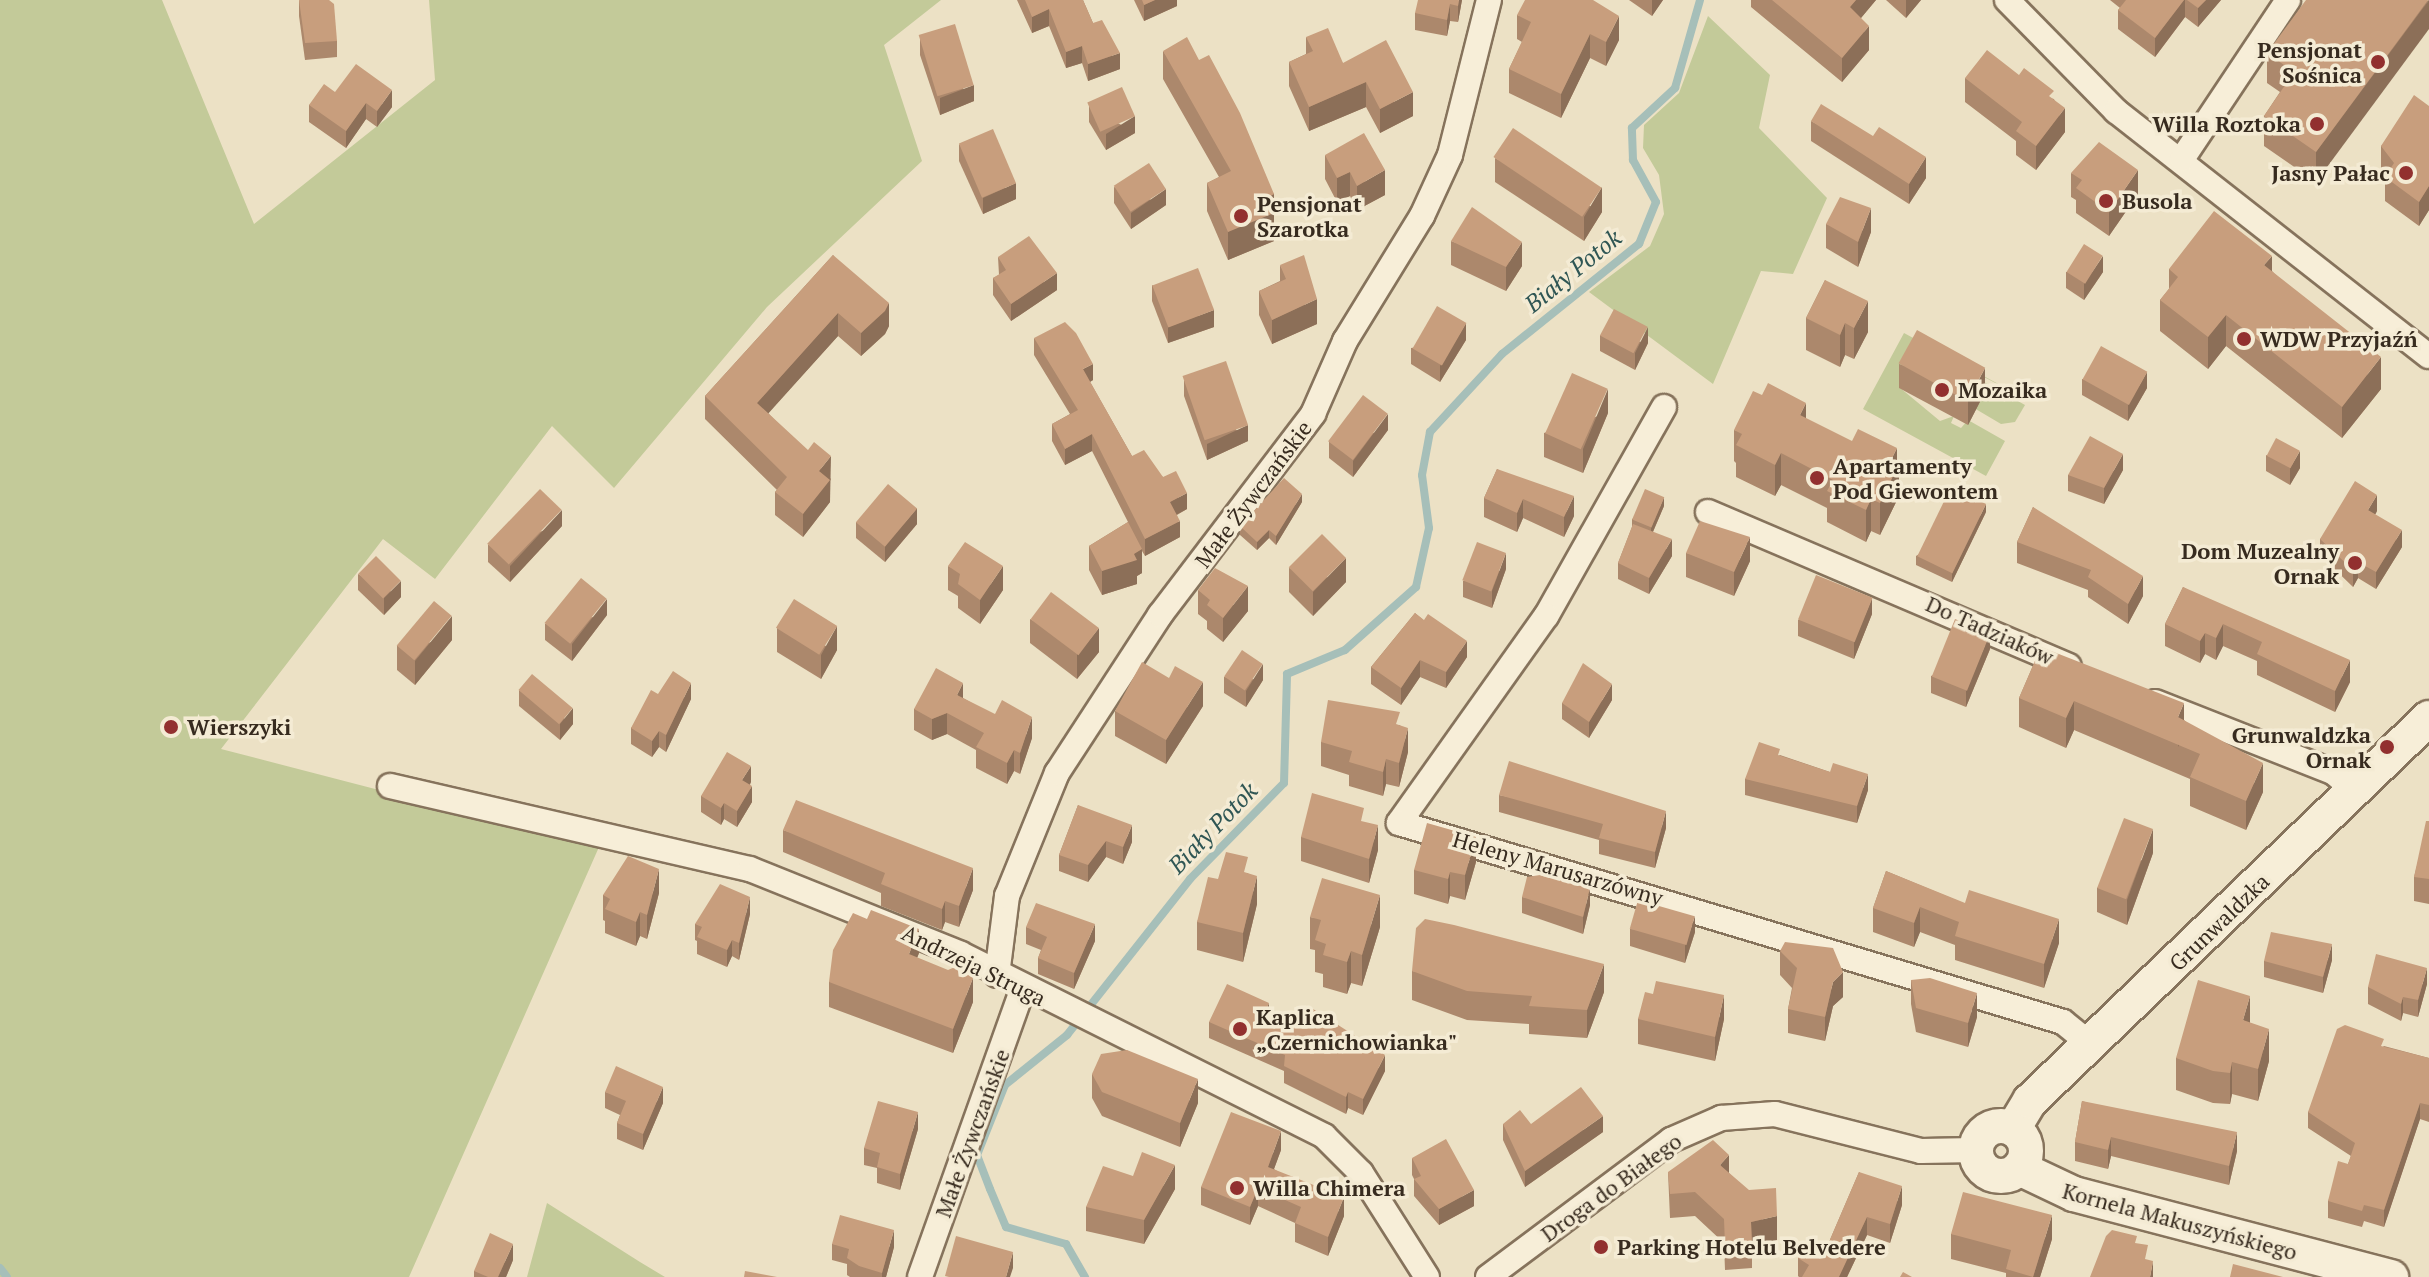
<!DOCTYPE html>
<html>
<head>
<meta charset="utf-8">
<style>
  body { margin:0 }
  #map { position:relative; width:2429px; height:1277px; overflow:hidden; background:#ece1c5; font-family:"PT Serif",serif }
  div>[style] { position:absolute }
  .green>* { inset:0; background:#c3ca99 }
  .stream>* { height:8px; margin:-4px; padding:0 4px; transform-origin:4px; border-radius:4px; background:#a6bfb9 }
  .roads { filter:drop-shadow(2px 0 #86735c) drop-shadow(-2px 0 #86735c) drop-shadow(0 2px #86735c) drop-shadow(0 -2px #86735c) }
  .street>* { height:24px; margin:-12px; padding:0 12px; transform-origin:12px; border-radius:12px; background:#f7eed8 }
  .secondary>* { height:34px; margin:-17px; padding:0 17px; transform-origin:17px; border-radius:17px; background:#f7eed8 }
  .secondary>.ring { margin:-17px; padding:0; box-sizing:content-box; background:none; border:34px solid #f7eed8; border-radius:50% }
  .wall>* { inset:0; background:#ac886c }
  .shaded-wall>* { inset:0; background:#8c6f58 }
  .building>* { inset:0; background:#c89e7d; transform-origin:0 0 }
  .dots>* { width:22px; height:22px; translate:-50% -50%; box-sizing:border-box; border:4px solid #f4ebd4; border-radius:50% }
  span { translate:-50% -50%; white-space:nowrap; text-align:center; line-height:1.15; -webkit-text-stroke:7px #f4ebd4; paint-order:stroke }
  .poi-label { font-size:22px; color:#372b1f; font-weight:700 }
  .right { translate:-100% -50%; text-align:right }
  .left { translate:0 -50%; text-align:left }
  .street-label { font-size:22px; color:#372b1f }
  .water-label { font-size:24px; color:#2f5654; font-style:italic }
</style>
</head>
<body>
<div id="map">
  <div class="green">
    <div style="clip-path:polygon(0 0,162px 0,254px 224px,435px 80px,429px 0,941px 0,884px 45px,922px 161px,767px 307px,614px 488px,552px 426px,435px 579px,383px 539px,221px 749px,599px 847px,409px 1277px,0 1277px)"></div>
    <div style="clip-path:polygon(1708px 16px,1770px 75px,1759px 128px,1827px 198px,1793px 274px,1761px 271px,1713px 384px,1589px 292px,1650px 246px,1664px 214px,1659px 175px,1643px 148px,1644px 125px,1679px 93px)"></div>
    <div style="clip-path:polygon(1904px 333px,2028px 400px,1963px 366px,1899px 387px,1940px 421px,1954px 416px,1951px 423px,1961px 428px,1968px 420px,2005px 441px,1986px 476px,1863px 409px)"></div>
    <div style="clip-path:polygon(1966px 372px,2025px 405px,2015px 422px,2001px 424px,1974px 408px)"></div>
    <div style="clip-path:polygon(547px 1203px,640px 1262px,665px 1277px,527px 1277px)"></div>
  </div>
  <div class="stream">
    <div style="left:0;top:1268px;width:11px;rotate:52deg"></div>
    <div style="left:1085px;top:1277px;width:38px;rotate:-120deg"></div>
    <div style="left:1066px;top:1244px;width:62px;rotate:-164.2deg"></div>
    <div style="left:1006px;top:1227px;width:41px;rotate:-112.8deg"></div>
    <div style="left:990px;top:1189px;width:36px;rotate:-111deg"></div>
    <div style="left:977px;top:1155px;width:75px;rotate:-68.2deg"></div>
    <div style="left:1005px;top:1085px;width:80px;rotate:-38.9deg"></div>
    <div style="left:1067px;top:1035px;width:199px;rotate:-51.7deg"></div>
    <div style="left:1190px;top:879px;width:134px;rotate:-45.6deg"></div>
    <div style="left:1284px;top:783px;width:109px;rotate:-88.4deg"></div>
    <div style="left:1287px;top:674px;width:63px;rotate:-22.5deg"></div>
    <div style="left:1345px;top:650px;width:95px;rotate:-41.6deg"></div>
    <div style="left:1416px;top:587px;width:60px;rotate:-77.6deg"></div>
    <div style="left:1429px;top:528px;width:53px;rotate:-97.5deg"></div>
    <div style="left:1422px;top:475px;width:44px;rotate:-79.5deg"></div>
    <div style="left:1430px;top:432px;width:106px;rotate:-47.3deg"></div>
    <div style="left:1502px;top:354px;width:176px;rotate:-38.8deg"></div>
    <div style="left:1639px;top:244px;width:45px;rotate:-68deg"></div>
    <div style="left:1656px;top:202px;width:48px;rotate:-118.7deg"></div>
    <div style="left:1633px;top:160px;width:32px;rotate:-92deg"></div>
    <div style="left:1632px;top:128px;width:59px;rotate:-42.9deg"></div>
    <div style="left:1675px;top:88px;width:91px;rotate:-74.1deg"></div>
  </div>
  <div class="roads">
    <div class="street">
      <div style="left:2007px;top:0;width:156px;rotate:45.5deg"></div>
      <div style="left:2116px;top:111px;width:397px;rotate:38.1deg"></div>
      <div style="left:2182px;top:159px;width:191px;rotate:-56.3deg"></div>
      <div style="left:1664px;top:407px;width:240px;rotate:119.4deg"></div>
      <div style="left:1546px;top:616px;width:254px;rotate:125.4deg"></div>
      <div style="left:1399px;top:823px;width:693px;rotate:16.68deg"></div>
      <div style="left:2063px;top:1022px;width:35px;rotate:39deg"></div>
      <div style="left:1708px;top:512px;width:392px;rotate:23.1deg"></div>
      <div style="left:2155px;top:702px;width:191px;rotate:21.5deg"></div>
      <div style="left:2333px;top:772px;width:30px;rotate:40deg"></div>
      <div style="left:390px;top:786px;width:369px;rotate:13deg"></div>
      <div style="left:750px;top:869px;width:227px;rotate:21.9deg"></div>
      <div style="left:961px;top:954px;width:406px;rotate:26.6deg"></div>
      <div style="left:1324px;top:1136px;width:52px;rotate:45deg"></div>
      <div style="left:1361px;top:1173px;width:123px;rotate:57.6deg"></div>
      <div style="left:997px;top:975px;width:80px;rotate:-82.8deg"></div>
      <div style="left:1007px;top:896px;width:133px;rotate:-67.9deg"></div>
      <div style="left:1057px;top:773px;width:189px;rotate:-56.9deg"></div>
      <div style="left:1160px;top:615px;width:253px;rotate:-52.7deg"></div>
      <div style="left:1313px;top:414px;width:80px;rotate:-66.3deg"></div>
      <div style="left:1345px;top:341px;width:147px;rotate:-58.4deg"></div>
      <div style="left:1422px;top:216px;width:67px;rotate:-65.3deg"></div>
      <div style="left:1450px;top:155px;width:160px;rotate:-75.9deg"></div>
      <div style="left:920px;top:1277px;width:307px;rotate:-70.4deg"></div>
      <div style="left:1488px;top:1277px;width:229px;rotate:-36.8deg"></div>
      <div style="left:1671px;top:1140px;width:55px;rotate:-23.7deg"></div>
      <div style="left:1721px;top:1118px;width:54px;rotate:-4.2deg"></div>
      <div style="left:1775px;top:1114px;width:151px;rotate:14.2deg"></div>
      <div style="left:1921px;top:1151px;width:55px;rotate:-1deg"></div>
    </div>
    <div class="secondary">
      <div class="ring" style="left:1976px;top:1126px;width:16px;height:16px"></div>
      <div style="left:2013px;top:1129px;width:33px;rotate:-59deg"></div>
      <div style="left:2030px;top:1101px;width:553px;rotate:-43.83deg"></div>
      <div style="left:2019px;top:1168px;width:61px;rotate:25.3deg"></div>
      <div style="left:2074px;top:1194px;width:328px;rotate:14.7deg"></div>
    </div>
  </div>
  <div class="wall">
    <div style="clip-path:polygon(299px 0,337px 41px,337px 57px,305px 60px,299px 16px)"></div>
    <div style="clip-path:polygon(1017px 0,1083px 0,1093px 23px,1120px 69px,1088px 81px,1082px 63px,1066px 68px,1049px 26px,1032px 33px)"></div>
    <div style="clip-path:polygon(1134px 0,1177px 0,1177px 6px,1144px 21px)"></div>
    <div style="clip-path:polygon(1462px 0,1458px 22px,1450px 21px,1447px 36px,1415px 30px,1415px 13px)"></div>
    <div style="clip-path:polygon(1629px 0,1663px 0,1652px 16px)"></div>
    <div style="clip-path:polygon(1751px 0,1876px 0,1861px 18px,1869px 50px,1842px 82px,1751px 7px)"></div>
    <div style="clip-path:polygon(1886px 0,1921px 0,1906px 18px)"></div>
    <div style="clip-path:polygon(2110px 0,2221px 0,2198px 27px,2185px 17px,2155px 57px,2118px 29px,2118px 10px,2120px 8px)"></div>
    <div style="clip-path:polygon(2429px 0,2316px 182px,2264px 146px,2264px 116px,2280px 92px,2267px 83px,2267px 53px)"></div>
    <div style="clip-path:polygon(1517px 15px,1619px 40px,1606px 66px,1590px 58px,1561px 118px,1509px 93px,1509px 69px,1522px 42px,1517px 39px)"></div>
    <div style="clip-path:polygon(1306px 37px,1343px 63px,1413px 116px,1380px 133px,1366px 107px,1309px 131px,1289px 86px,1289px 62px,1306px 54px)"></div>
    <div style="clip-path:polygon(920px 38px,974px 101px,940px 115px,920px 55px)"></div>
    <div style="clip-path:polygon(1163px 51px,1274px 194px,1274px 241px,1228px 260px,1207px 211px,1207px 183px,1219px 177px,1163px 79px)"></div>
    <div style="clip-path:polygon(1965px 78px,2054px 99px,2065px 132px,2036px 170px,2016px 155px,2016px 141px,1965px 102px)"></div>
    <div style="clip-path:polygon(335px 92px,392px 107px,377px 127px,366px 119px,346px 148px,309px 122px,309px 105px)"></div>
    <div style="clip-path:polygon(1089px 106px,1135px 133px,1106px 150px,1089px 122px)"></div>
    <div style="clip-path:polygon(2429px 106px,2429px 210px,2419px 226px,2385px 201px,2385px 176px,2381px 170px,2381px 146px)"></div>
    <div style="clip-path:polygon(1811px 121px,1926px 178px,1909px 204px,1811px 141px)"></div>
    <div style="clip-path:polygon(959px 144px,1016px 199px,983px 214px,959px 161px)"></div>
    <div style="clip-path:polygon(1325px 155px,1385px 195px,1357px 210px,1350px 196px,1337px 202px,1325px 179px)"></div>
    <div style="clip-path:polygon(1495px 158px,1602px 212px,1584px 241px,1495px 182px)"></div>
    <div style="clip-path:polygon(2071px 173px,2138px 194px,2109px 236px,2076px 213px,2076px 200px,2071px 197px)"></div>
    <div style="clip-path:polygon(1114px 187px,1166px 205px,1131px 229px,1114px 203px)"></div>
    <div style="clip-path:polygon(1826px 224px,1871px 232px,1858px 267px,1826px 248px)"></div>
    <div style="clip-path:polygon(1451px 241px,1522px 266px,1506px 291px,1451px 265px)"></div>
    <div style="clip-path:polygon(833px 255px,889px 326px,885px 334px,861px 356px,838px 336px,768px 413px,831px 479px,830px 481px,830px 502px,803px 537px,775px 515px,775px 492px,777px 490px,705px 419px,705px 396px)"></div>
    <div style="clip-path:polygon(998px 257px,1057px 290px,1011px 321px,993px 295px,993px 278px,999px 275px)"></div>
    <div style="clip-path:polygon(1280px 265px,1317px 324px,1272px 344px,1259px 315px,1259px 291px,1280px 281px)"></div>
    <div style="clip-path:polygon(2169px 269px,2272px 271px,2381px 389px,2342px 438px,2226px 346px,2208px 369px,2160px 331px,2160px 300px,2169px 289px)"></div>
    <div style="clip-path:polygon(2066px 272px,2103px 272px,2084px 300px,2066px 288px)"></div>
    <div style="clip-path:polygon(1825px 280px,1868px 332px,1854px 359px,1845px 355px,1840px 367px,1806px 350px,1806px 318px)"></div>
    <div style="clip-path:polygon(1152px 285px,1214px 327px,1168px 343px,1152px 301px)"></div>
    <div style="clip-path:polygon(1600px 335px,1648px 343px,1635px 370px,1600px 351px)"></div>
    <div style="clip-path:polygon(1034px 338px,1093px 380px,1090px 382px,1132px 456px,1163px 477px,1187px 509px,1177px 515px,1180px 537px,1145px 556px,1142px 551px,1142px 573px,1137px 576px,1137px 584px,1102px 595px,1089px 570px,1089px 546px,1128px 522px,1092px 451px,1065px 465px,1052px 441px,1052px 424px,1070px 414px,1034px 355px)"></div>
    <div style="clip-path:polygon(1466px 340px,1440px 382px,1411px 364px,1411px 348px)"></div>
    <div style="clip-path:polygon(1899px 364px,1985px 392px,1968px 425px,1899px 388px)"></div>
    <div style="clip-path:polygon(2082px 379px,2147px 388px,2128px 421px,2082px 395px)"></div>
    <div style="clip-path:polygon(1184px 380px,1248px 441px,1207px 460px,1184px 396px)"></div>
    <div style="clip-path:polygon(1608px 413px,1583px 473px,1544px 457px,1544px 433px)"></div>
    <div style="clip-path:polygon(1388px 430px,1353px 477px,1329px 458px,1329px 442px)"></div>
    <div style="clip-path:polygon(1734px 430px,1897px 463px,1899px 496px,1880px 535px,1871px 531px,1866px 542px,1827px 522px,1827px 508px,1781px 485px,1775px 496px,1736px 477px,1736px 463px,1734px 461px)"></div>
    <div style="clip-path:polygon(2266px 455px,2300px 468px,2290px 485px,2266px 471px)"></div>
    <div style="clip-path:polygon(1497px 469px,1574px 516px,1564px 537px,1523px 518px,1517px 532px,1484px 517px,1484px 498px)"></div>
    <div style="clip-path:polygon(2123px 470px,2104px 504px,2068px 491px,2068px 475px)"></div>
    <div style="clip-path:polygon(1302px 502px,1276px 545px,1269px 538px,1257px 550px,1240px 535px,1240px 526px)"></div>
    <div style="clip-path:polygon(1664px 506px,1653px 532px,1672px 556px,1649px 594px,1618px 579px,1618px 563px,1632px 527px,1632px 519px)"></div>
    <div style="clip-path:polygon(2033px 507px,2143px 596px,2128px 624px,2088px 597px,2088px 590px,2017px 563px,2017px 542px)"></div>
    <div style="clip-path:polygon(2377px 511px,2375px 515px,2402px 547px,2376px 589px,2358px 578px,2353px 587px,2320px 555px,2320px 539px)"></div>
    <div style="clip-path:polygon(1986px 512px,1952px 582px,1916px 565px,1916px 556px)"></div>
    <div style="clip-path:polygon(856px 522px,917px 524px,885px 562px,856px 538px)"></div>
    <div style="clip-path:polygon(562px 526px,510px 582px,488px 562px,488px 545px)"></div>
    <div style="clip-path:polygon(1686px 553px,1750px 561px,1734px 596px,1686px 577px)"></div>
    <div style="clip-path:polygon(948px 566px,1003px 590px,980px 624px,958px 608px,958px 596px,948px 590px)"></div>
    <div style="clip-path:polygon(1289px 568px,1346px 582px,1313px 616px,1289px 592px)"></div>
    <div style="clip-path:polygon(1506px 569px,1492px 608px,1463px 597px,1463px 581px)"></div>
    <div style="clip-path:polygon(358px 574px,401px 597px,384px 615px,358px 590px)"></div>
    <div style="clip-path:polygon(2183px 587px,2350px 682px,2335px 712px,2257px 675px,2257px 661px,2223px 646px,2216px 660px,2205px 654px,2200px 663px,2165px 646px,2165px 624px)"></div>
    <div style="clip-path:polygon(1198px 590px,1248px 611px,1223px 642px,1207px 629px,1207px 621px,1198px 614px)"></div>
    <div style="clip-path:polygon(1415px 613px,1467px 657px,1446px 688px,1420px 677px,1401px 705px,1371px 684px,1371px 667px)"></div>
    <div style="clip-path:polygon(1872px 614px,1854px 659px,1798px 636px,1798px 620px)"></div>
    <div style="clip-path:polygon(607px 615px,572px 661px,545px 640px,545px 624px)"></div>
    <div style="clip-path:polygon(1030px 619px,1099px 652px,1077px 679px,1030px 643px)"></div>
    <div style="clip-path:polygon(777px 628px,837px 650px,821px 679px,777px 652px)"></div>
    <div style="clip-path:polygon(452px 640px,415px 685px,397px 670px,397px 646px)"></div>
    <div style="clip-path:polygon(2041px 647px,2184px 720px,2263px 792px,2246px 830px,2190px 806px,2190px 779px,2074px 730px,2066px 748px,2019px 727px,2019px 698px)"></div>
    <div style="clip-path:polygon(1990px 649px,1966px 707px,1931px 693px,1931px 676px)"></div>
    <div style="clip-path:polygon(1224px 677px,1263px 680px,1246px 707px,1224px 693px)"></div>
    <div style="clip-path:polygon(519px 690px,573px 724px,560px 740px,519px 706px)"></div>
    <div style="clip-path:polygon(658px 694px,691px 699px,666px 752px,659px 747px,652px 757px,631px 744px,631px 728px)"></div>
    <div style="clip-path:polygon(963px 698px,1032px 738px,1020px 774px,1014px 771px,1007px 784px,976px 768px,976px 750px,947px 734px,932px 740px,914px 730px,914px 709px)"></div>
    <div style="clip-path:polygon(1612px 700px,1589px 738px,1562px 719px,1562px 703px)"></div>
    <div style="clip-path:polygon(1203px 706px,1166px 764px,1115px 736px,1115px 711px)"></div>
    <div style="clip-path:polygon(1400px 725px,1408px 752px,1399px 787px,1386px 784px,1383px 796px,1349px 786px,1349px 775px,1321px 766px,1321px 742px)"></div>
    <div style="clip-path:polygon(1780px 755px,1830px 772px,1868px 790px,1857px 823px,1745px 795px,1745px 779px)"></div>
    <div style="clip-path:polygon(751px 782px,750px 785px,752px 802px,737px 827px,724px 819px,721px 825px,701px 812px,701px 796px)"></div>
    <div style="clip-path:polygon(1499px 795px,1666px 828px,1655px 868px,1599px 854px,1599px 840px,1499px 812px)"></div>
    <div style="clip-path:polygon(1078px 805px,1132px 842px,1123px 864px,1106px 857px,1088px 882px,1059px 871px,1059px 855px)"></div>
    <div style="clip-path:polygon(2429px 821px,2429px 904px,2414px 901px,2414px 877px)"></div>
    <div style="clip-path:polygon(1364px 822px,1378px 850px,1369px 883px,1301px 861px,1301px 837px)"></div>
    <div style="clip-path:polygon(783px 830px,973px 890px,959px 927px,945px 922px,942px 930px,881px 906px,881px 893px,783px 852px)"></div>
    <div style="clip-path:polygon(2153px 853px,2127px 925px,2097px 912px,2097px 888px)"></div>
    <div style="clip-path:polygon(1476px 862px,1465px 900px,1450px 896px,1448px 904px,1414px 894px,1414px 870px)"></div>
    <div style="clip-path:polygon(1886px 871px,2059px 943px,2044px 988px,1955px 960px,1955px 945px,1920px 932px,1914px 947px,1873px 932px,1873px 908px)"></div>
    <div style="clip-path:polygon(1248px 873px,1257px 904px,1243px 962px,1197px 950px,1197px 922px,1218px 879px)"></div>
    <div style="clip-path:polygon(659px 893px,647px 939px,640px 936px,636px 946px,605px 933px,605px 921px,603px 920px,603px 895px)"></div>
    <div style="clip-path:polygon(1522px 897px,1590px 905px,1583px 934px,1522px 913px)"></div>
    <div style="clip-path:polygon(750px 914px,739px 960px,732px 956px,727px 967px,697px 954px,697px 941px,695px 940px,695px 924px)"></div>
    <div style="clip-path:polygon(1310px 917px,1380px 927px,1362px 986px,1351px 983px,1347px 994px,1323px 987px,1323px 974px,1315px 972px,1315px 950px,1310px 949px)"></div>
    <div style="clip-path:polygon(1026px 927px,1095px 941px,1074px 989px,1038px 974px,1038px 958px,1041px 950px,1026px 944px)"></div>
    <div style="clip-path:polygon(1630px 929px,1695px 932px,1685px 963px,1630px 946px)"></div>
    <div style="clip-path:polygon(1780px 951px,1843px 997px,1833px 1006px,1825px 1041px,1788px 1033px,1788px 1009px,1792px 988px,1780px 975px)"></div>
    <div style="clip-path:polygon(919px 953px,917px 958px,973px 1002px,953px 1053px,829px 1007px,829px 982px)"></div>
    <div style="clip-path:polygon(2332px 960px,2323px 993px,2264px 977px,2264px 961px)"></div>
    <div style="clip-path:polygon(1412px 971px,1604px 992px,1587px 1038px,1529px 1034px,1529px 1024px,1467px 1020px,1412px 1000px)"></div>
    <div style="clip-path:polygon(1911px 980px,1977px 1017px,1968px 1047px,1916px 1032px,1911px 1004px)"></div>
    <div style="clip-path:polygon(2427px 984px,2418px 1017px,2403px 1013px,2401px 1021px,2368px 1004px,2368px 987px)"></div>
    <div style="clip-path:polygon(1653px 994px,1724px 1019px,1715px 1061px,1638px 1044px,1638px 1019px)"></div>
    <div style="clip-path:polygon(1269px 1018px,1385px 1071px,1363px 1115px,1348px 1108px,1346px 1114px,1284px 1083px,1284px 1071px,1209px 1038px,1209px 1022px)"></div>
    <div style="clip-path:polygon(2250px 1023px,2269px 1061px,2258px 1101px,2232px 1094px,2230px 1104px,2213px 1103px,2176px 1090px,2176px 1058px)"></div>
    <div style="clip-path:polygon(2384px 1046px,2429px 1058px,2429px 1122px,2420px 1119px,2384px 1227px,2364px 1221px,2362px 1227px,2328px 1218px,2328px 1201px,2348px 1164px,2351px 1156px,2308px 1128px,2308px 1112px)"></div>
    <div style="clip-path:polygon(1092px 1074px,1198px 1103px,1180px 1147px,1102px 1116px,1092px 1098px)"></div>
    <div style="clip-path:polygon(605px 1092px,663px 1103px,643px 1150px,617px 1139px,617px 1123px,620px 1115px,605px 1108px)"></div>
    <div style="clip-path:polygon(2082px 1101px,2237px 1151px,2229px 1185px,2111px 1156px,2108px 1169px,2075px 1161px,2075px 1142px)"></div>
    <div style="clip-path:polygon(1503px 1124px,1531px 1124px,1603px 1132px,1525px 1187px,1503px 1140px)"></div>
    <div style="clip-path:polygon(918px 1129px,900px 1190px,877px 1183px,877px 1168px,864px 1165px,864px 1148px)"></div>
    <div style="clip-path:polygon(1281px 1150px,1274px 1169px,1344px 1216px,1328px 1256px,1295px 1242px,1295px 1223px,1258px 1206px,1250px 1225px,1201px 1205px,1201px 1187px)"></div>
    <div style="clip-path:polygon(1412px 1158px,1474px 1206px,1439px 1225px,1414px 1196px,1414px 1179px,1412px 1175px)"></div>
    <div style="clip-path:polygon(1668px 1172px,1729px 1173px,1777px 1240px,1752px 1246px,1752px 1268px,1725px 1270px,1724px 1243px,1695px 1216px,1670px 1218px)"></div>
    <div style="clip-path:polygon(1859px 1172px,1902px 1205px,1890px 1243px,1867px 1235px,1847px 1277px,1799px 1277px,1798px 1276px,1798px 1258px,1826px 1249px)"></div>
    <div style="clip-path:polygon(1133px 1176px,1175px 1189px,1144px 1244px,1086px 1231px,1086px 1207px)"></div>
    <div style="clip-path:polygon(1951px 1234px,2052px 1239px,2040px 1277px,2006px 1277px,2006px 1273px,1951px 1259px)"></div>
    <div style="clip-path:polygon(832px 1244px,894px 1247px,886px 1277px,850px 1277px,847px 1275px,847px 1264px,832px 1260px)"></div>
    <div style="clip-path:polygon(513px 1260px,506px 1277px,474px 1277px,474px 1271px)"></div>
  </div>
  <div class="shaded-wall">
    <div style="clip-path:polygon(1155px 0,1177px 0,1177px 6px,1144px 21px,1144px 5px)"></div>
    <div style="clip-path:polygon(1459px 0,1462px 0,1458px 22px,1458px 6px)"></div>
    <div style="clip-path:polygon(1652px 0,1663px 0,1652px 16px)"></div>
    <div style="clip-path:polygon(1856px 0,1876px 0,1850px 31px,1850px 7px)"></div>
    <div style="clip-path:polygon(1906px 0,1921px 0,1906px 18px)"></div>
    <div style="clip-path:polygon(2184px 0,2185px 0,2185px 17px,2155px 57px,2155px 38px)"></div>
    <div style="clip-path:polygon(2206px 0,2221px 0,2198px 27px,2198px 8px)"></div>
    <div style="clip-path:polygon(2429px 0,2429px 29px,2316px 182px,2316px 152px)"></div>
    <div style="clip-path:polygon(1450px 4px,1450px 21px,1447px 36px,1447px 20px)"></div>
    <div style="clip-path:polygon(1049px 9px,1049px 26px,1032px 33px,1032px 17px)"></div>
    <div style="clip-path:polygon(1619px 16px,1619px 40px,1606px 66px,1606px 42px)"></div>
    <div style="clip-path:polygon(1869px 26px,1869px 50px,1842px 82px,1842px 58px)"></div>
    <div style="clip-path:polygon(1590px 34px,1590px 58px,1561px 118px,1561px 94px)"></div>
    <div style="clip-path:polygon(1082px 46px,1082px 63px,1066px 68px,1066px 52px)"></div>
    <div style="clip-path:polygon(1120px 53px,1120px 69px,1088px 81px,1088px 64px)"></div>
    <div style="clip-path:polygon(1366px 82px,1366px 107px,1309px 131px,1309px 107px)"></div>
    <div style="clip-path:polygon(974px 85px,974px 101px,940px 115px,940px 98px)"></div>
    <div style="clip-path:polygon(392px 90px,392px 107px,377px 127px,377px 111px)"></div>
    <div style="clip-path:polygon(1413px 92px,1413px 116px,1380px 133px,1380px 109px)"></div>
    <div style="clip-path:polygon(366px 103px,366px 119px,346px 148px,346px 131px)"></div>
    <div style="clip-path:polygon(2065px 108px,2065px 132px,2036px 170px,2036px 146px)"></div>
    <div style="clip-path:polygon(1135px 116px,1135px 133px,1106px 150px,1106px 134px)"></div>
    <div style="clip-path:polygon(1926px 157px,1926px 178px,1909px 204px,1909px 184px)"></div>
    <div style="clip-path:polygon(1385px 170px,1385px 195px,1357px 210px,1357px 186px)"></div>
    <div style="clip-path:polygon(2138px 170px,2138px 194px,2109px 236px,2109px 212px)"></div>
    <div style="clip-path:polygon(1350px 172px,1350px 196px,1337px 202px,1337px 178px)"></div>
    <div style="clip-path:polygon(1016px 183px,1016px 199px,983px 214px,983px 198px)"></div>
    <div style="clip-path:polygon(2429px 186px,2429px 210px,2419px 226px,2419px 202px)"></div>
    <div style="clip-path:polygon(1602px 187px,1602px 212px,1584px 241px,1584px 217px)"></div>
    <div style="clip-path:polygon(1166px 189px,1166px 205px,1131px 229px,1131px 213px)"></div>
    <div style="clip-path:polygon(1274px 194px,1274px 241px,1228px 260px,1228px 232px,1267px 198px)"></div>
    <div style="clip-path:polygon(1871px 208px,1871px 232px,1858px 267px,1858px 242px)"></div>
    <div style="clip-path:polygon(1522px 242px,1522px 266px,1506px 291px,1506px 267px)"></div>
    <div style="clip-path:polygon(2103px 256px,2103px 272px,2084px 300px,2084px 284px)"></div>
    <div style="clip-path:polygon(2272px 256px,2272px 288px,2264px 265px)"></div>
    <div style="clip-path:polygon(1057px 273px,1057px 290px,1011px 321px,1011px 304px)"></div>
    <div style="clip-path:polygon(1317px 299px,1317px 324px,1272px 344px,1272px 320px)"></div>
    <div style="clip-path:polygon(1868px 301px,1868px 332px,1854px 359px,1854px 328px)"></div>
    <div style="clip-path:polygon(889px 303px,889px 326px,885px 334px,861px 356px,861px 333px)"></div>
    <div style="clip-path:polygon(1214px 310px,1214px 327px,1168px 343px,1168px 327px)"></div>
    <div style="clip-path:polygon(838px 313px,838px 336px,757px 426px,757px 403px)"></div>
    <div style="clip-path:polygon(2226px 315px,2226px 346px,2208px 369px,2208px 337px)"></div>
    <div style="clip-path:polygon(1466px 323px,1466px 340px,1440px 382px,1440px 366px)"></div>
    <div style="clip-path:polygon(1845px 323px,1845px 355px,1840px 367px,1840px 335px)"></div>
    <div style="clip-path:polygon(1648px 327px,1648px 343px,1635px 370px,1635px 353px)"></div>
    <div style="clip-path:polygon(2381px 357px,2381px 389px,2342px 438px,2342px 407px)"></div>
    <div style="clip-path:polygon(1093px 364px,1093px 380px,1083px 386px,1083px 369px)"></div>
    <div style="clip-path:polygon(1985px 368px,1985px 392px,1968px 425px,1968px 401px)"></div>
    <div style="clip-path:polygon(2147px 372px,2147px 388px,2128px 421px,2128px 405px)"></div>
    <div style="clip-path:polygon(1608px 389px,1608px 413px,1583px 473px,1583px 449px)"></div>
    <div style="clip-path:polygon(1806px 403px,1806px 434px,1800px 415px)"></div>
    <div style="clip-path:polygon(1388px 414px,1388px 430px,1353px 477px,1353px 461px)"></div>
    <div style="clip-path:polygon(1248px 425px,1248px 441px,1207px 460px,1207px 444px)"></div>
    <div style="clip-path:polygon(1092px 434px,1092px 451px,1065px 465px,1065px 449px)"></div>
    <div style="clip-path:polygon(1897px 448px,1897px 469px,1899px 464px,1899px 496px,1880px 535px,1880px 503px,1891px 460px)"></div>
    <div style="clip-path:polygon(2300px 451px,2300px 468px,2290px 485px,2290px 468px)"></div>
    <div style="clip-path:polygon(1781px 453px,1781px 485px,1775px 496px,1775px 465px)"></div>
    <div style="clip-path:polygon(2123px 454px,2123px 470px,2104px 504px,2104px 488px)"></div>
    <div style="clip-path:polygon(831px 456px,830px 502px,803px 537px,803px 514px,819px 471px)"></div>
    <div style="clip-path:polygon(1187px 493px,1187px 509px,1170px 518px,1170px 502px)"></div>
    <div style="clip-path:polygon(1302px 494px,1302px 502px,1276px 545px,1276px 536px)"></div>
    <div style="clip-path:polygon(2377px 495px,2377px 511px,2368px 527px,2368px 510px)"></div>
    <div style="clip-path:polygon(1574px 496px,1574px 516px,1564px 537px,1564px 517px)"></div>
    <div style="clip-path:polygon(1664px 497px,1664px 506px,1651px 536px,1651px 528px)"></div>
    <div style="clip-path:polygon(1523px 499px,1523px 518px,1517px 532px,1517px 513px)"></div>
    <div style="clip-path:polygon(1871px 499px,1871px 531px,1866px 542px,1866px 510px)"></div>
    <div style="clip-path:polygon(1986px 504px,1986px 512px,1952px 582px,1952px 574px)"></div>
    <div style="clip-path:polygon(917px 508px,917px 524px,885px 562px,885px 546px)"></div>
    <div style="clip-path:polygon(562px 510px,562px 526px,510px 582px,510px 566px)"></div>
    <div style="clip-path:polygon(1180px 521px,1180px 537px,1145px 556px,1145px 539px)"></div>
    <div style="clip-path:polygon(1269px 530px,1269px 538px,1257px 550px,1257px 542px)"></div>
    <div style="clip-path:polygon(2402px 530px,2402px 547px,2376px 589px,2376px 572px)"></div>
    <div style="clip-path:polygon(1750px 537px,1750px 561px,1734px 596px,1734px 572px)"></div>
    <div style="clip-path:polygon(1672px 539px,1672px 556px,1649px 594px,1649px 578px)"></div>
    <div style="clip-path:polygon(1142px 549px,1142px 573px,1137px 576px,1137px 584px,1102px 595px,1102px 571px)"></div>
    <div style="clip-path:polygon(1506px 553px,1506px 569px,1492px 608px,1492px 591px)"></div>
    <div style="clip-path:polygon(1346px 558px,1346px 582px,1313px 616px,1313px 592px)"></div>
    <div style="clip-path:polygon(2358px 562px,2358px 578px,2353px 587px,2353px 570px)"></div>
    <div style="clip-path:polygon(1003px 566px,1003px 590px,980px 624px,980px 600px)"></div>
    <div style="clip-path:polygon(2143px 576px,2143px 596px,2128px 624px,2128px 604px)"></div>
    <div style="clip-path:polygon(401px 581px,401px 597px,384px 615px,384px 598px)"></div>
    <div style="clip-path:polygon(1248px 586px,1248px 611px,1223px 642px,1223px 618px)"></div>
    <div style="clip-path:polygon(1872px 598px,1872px 614px,1854px 659px,1854px 642px)"></div>
    <div style="clip-path:polygon(607px 599px,607px 615px,572px 661px,572px 644px)"></div>
    <div style="clip-path:polygon(452px 616px,452px 640px,415px 685px,415px 661px)"></div>
    <div style="clip-path:polygon(2223px 624px,2223px 646px,2216px 660px,2216px 638px)"></div>
    <div style="clip-path:polygon(837px 626px,837px 650px,821px 679px,821px 655px)"></div>
    <div style="clip-path:polygon(1099px 628px,1099px 652px,1077px 679px,1077px 655px)"></div>
    <div style="clip-path:polygon(1990px 633px,1990px 649px,1966px 707px,1966px 691px)"></div>
    <div style="clip-path:polygon(2205px 633px,2205px 654px,2200px 663px,2200px 641px)"></div>
    <div style="clip-path:polygon(1467px 641px,1467px 657px,1446px 688px,1446px 672px)"></div>
    <div style="clip-path:polygon(1420px 660px,1420px 677px,1401px 705px,1401px 688px)"></div>
    <div style="clip-path:polygon(2350px 660px,2350px 682px,2335px 712px,2335px 691px)"></div>
    <div style="clip-path:polygon(1263px 664px,1263px 680px,1246px 707px,1246px 691px)"></div>
    <div style="clip-path:polygon(1203px 682px,1203px 706px,1166px 764px,1166px 740px)"></div>
    <div style="clip-path:polygon(691px 683px,691px 699px,666px 752px,666px 735px)"></div>
    <div style="clip-path:polygon(963px 683px,963px 704px,957px 695px)"></div>
    <div style="clip-path:polygon(1612px 684px,1612px 700px,1589px 738px,1589px 722px)"></div>
    <div style="clip-path:polygon(2074px 701px,2074px 730px,2066px 748px,2066px 718px)"></div>
    <div style="clip-path:polygon(2184px 703px,2184px 733px,2178px 747px,2178px 717px)"></div>
    <div style="clip-path:polygon(573px 708px,573px 724px,560px 740px,560px 724px)"></div>
    <div style="clip-path:polygon(947px 713px,947px 734px,932px 740px,932px 719px)"></div>
    <div style="clip-path:polygon(1032px 717px,1032px 738px,1020px 774px,1020px 753px)"></div>
    <div style="clip-path:polygon(1408px 728px,1408px 752px,1399px 787px,1399px 763px)"></div>
    <div style="clip-path:polygon(659px 731px,659px 747px,652px 757px,652px 741px)"></div>
    <div style="clip-path:polygon(1014px 750px,1014px 771px,1007px 784px,1007px 763px)"></div>
    <div style="clip-path:polygon(1386px 759px,1386px 784px,1383px 796px,1383px 772px)"></div>
    <div style="clip-path:polygon(2263px 763px,2263px 792px,2246px 830px,2246px 801px)"></div>
    <div style="clip-path:polygon(751px 766px,751px 782px,742px 797px,742px 780px)"></div>
    <div style="clip-path:polygon(1868px 774px,1868px 790px,1857px 823px,1857px 806px)"></div>
    <div style="clip-path:polygon(752px 786px,752px 802px,737px 827px,737px 811px)"></div>
    <div style="clip-path:polygon(724px 803px,724px 819px,721px 825px,721px 808px)"></div>
    <div style="clip-path:polygon(1666px 811px,1666px 828px,1655px 868px,1655px 852px)"></div>
    <div style="clip-path:polygon(1132px 825px,1132px 842px,1123px 864px,1123px 847px)"></div>
    <div style="clip-path:polygon(1378px 825px,1378px 850px,1369px 883px,1369px 859px)"></div>
    <div style="clip-path:polygon(2153px 829px,2153px 853px,2127px 925px,2127px 900px)"></div>
    <div style="clip-path:polygon(1476px 837px,1476px 862px,1465px 900px,1465px 875px)"></div>
    <div style="clip-path:polygon(1106px 841px,1106px 857px,1088px 882px,1088px 865px)"></div>
    <div style="clip-path:polygon(973px 868px,973px 890px,959px 927px,959px 906px)"></div>
    <div style="clip-path:polygon(659px 869px,659px 893px,647px 939px,647px 915px)"></div>
    <div style="clip-path:polygon(1450px 872px,1450px 896px,1448px 904px,1448px 879px)"></div>
    <div style="clip-path:polygon(1257px 876px,1257px 904px,1243px 962px,1243px 933px)"></div>
    <div style="clip-path:polygon(1590px 888px,1590px 905px,1583px 934px,1583px 917px)"></div>
    <div style="clip-path:polygon(1380px 895px,1380px 927px,1362px 986px,1362px 955px)"></div>
    <div style="clip-path:polygon(750px 897px,750px 914px,739px 960px,739px 943px)"></div>
    <div style="clip-path:polygon(945px 901px,945px 922px,942px 930px,942px 909px)"></div>
    <div style="clip-path:polygon(1920px 907px,1920px 932px,1914px 947px,1914px 923px)"></div>
    <div style="clip-path:polygon(640px 912px,640px 936px,636px 946px,636px 922px)"></div>
    <div style="clip-path:polygon(1695px 916px,1695px 932px,1685px 963px,1685px 946px)"></div>
    <div style="clip-path:polygon(2059px 919px,2059px 943px,2044px 988px,2044px 964px)"></div>
    <div style="clip-path:polygon(1095px 924px,1095px 941px,1074px 989px,1074px 973px)"></div>
    <div style="clip-path:polygon(919px 929px,919px 953px,909px 978px,909px 954px)"></div>
    <div style="clip-path:polygon(732px 940px,732px 956px,727px 967px,727px 950px)"></div>
    <div style="clip-path:polygon(2332px 944px,2332px 960px,2323px 993px,2323px 977px)"></div>
    <div style="clip-path:polygon(1351px 951px,1351px 983px,1347px 994px,1347px 962px)"></div>
    <div style="clip-path:polygon(1604px 964px,1604px 992px,1587px 1038px,1587px 1010px)"></div>
    <div style="clip-path:polygon(2427px 968px,2427px 984px,2418px 1017px,2418px 1000px)"></div>
    <div style="clip-path:polygon(1843px 972px,1843px 997px,1833px 1006px,1825px 1041px,1825px 1017px,1833px 982px)"></div>
    <div style="clip-path:polygon(973px 978px,973px 1002px,953px 1053px,953px 1029px)"></div>
    <div style="clip-path:polygon(1977px 993px,1977px 1017px,1968px 1047px,1968px 1023px)"></div>
    <div style="clip-path:polygon(1724px 995px,1724px 1019px,1715px 1061px,1715px 1037px)"></div>
    <div style="clip-path:polygon(2250px 996px,2250px 1027px,2243px 1020px)"></div>
    <div style="clip-path:polygon(2403px 997px,2403px 1013px,2401px 1021px,2401px 1004px)"></div>
    <div style="clip-path:polygon(1269px 1003px,1269px 1019px,1263px 1018px)"></div>
    <div style="clip-path:polygon(2269px 1029px,2269px 1061px,2258px 1101px,2258px 1069px)"></div>
    <div style="clip-path:polygon(1385px 1055px,1385px 1071px,1363px 1115px,1363px 1099px)"></div>
    <div style="clip-path:polygon(2232px 1062px,2232px 1094px,2230px 1104px,2230px 1073px)"></div>
    <div style="clip-path:polygon(1198px 1079px,1198px 1103px,1180px 1147px,1180px 1123px)"></div>
    <div style="clip-path:polygon(663px 1087px,663px 1103px,643px 1150px,643px 1134px)"></div>
    <div style="clip-path:polygon(1348px 1092px,1348px 1108px,1346px 1114px,1346px 1097px)"></div>
    <div style="clip-path:polygon(2420px 1103px,2420px 1119px,2384px 1227px,2384px 1210px)"></div>
    <div style="clip-path:polygon(918px 1112px,918px 1129px,900px 1190px,900px 1174px)"></div>
    <div style="clip-path:polygon(1603px 1116px,1603px 1132px,1525px 1187px,1525px 1171px)"></div>
    <div style="clip-path:polygon(1281px 1131px,1281px 1150px,1268px 1185px,1268px 1167px)"></div>
    <div style="clip-path:polygon(2237px 1132px,2237px 1151px,2229px 1185px,2229px 1166px)"></div>
    <div style="clip-path:polygon(2111px 1137px,2111px 1156px,2108px 1169px,2108px 1150px)"></div>
    <div style="clip-path:polygon(1729px 1155px,1729px 1180px,1720px 1165px)"></div>
    <div style="clip-path:polygon(1175px 1165px,1175px 1189px,1144px 1244px,1144px 1220px)"></div>
    <div style="clip-path:polygon(1902px 1186px,1902px 1205px,1890px 1243px,1890px 1224px)"></div>
    <div style="clip-path:polygon(1258px 1188px,1258px 1206px,1250px 1225px,1250px 1207px)"></div>
    <div style="clip-path:polygon(1474px 1190px,1474px 1206px,1439px 1225px,1439px 1209px)"></div>
    <div style="clip-path:polygon(1344px 1197px,1344px 1216px,1328px 1256px,1328px 1237px)"></div>
    <div style="clip-path:polygon(2052px 1215px,2052px 1239px,2040px 1277px,2033px 1277px)"></div>
    <div style="clip-path:polygon(1777px 1216px,1777px 1240px,1752px 1246px,1751px 1222px)"></div>
    <div style="clip-path:polygon(1867px 1217px,1867px 1235px,1847px 1277px,1838px 1277px)"></div>
    <div style="clip-path:polygon(894px 1230px,894px 1247px,886px 1277px,882px 1277px,882px 1273px)"></div>
    <div style="clip-path:polygon(513px 1244px,513px 1260px,506px 1277px,498px 1277px)"></div>
    <div style="clip-path:polygon(1013px 1252px,1013px 1268px,1010px 1277px,1006px 1277px)"></div>
    <div style="clip-path:polygon(2153px 1261px,2153px 1277px,2150px 1277px)"></div>
  </div>
  <div class="building">
    <div style="clip-path:polygon(299px 0,329px 0,334px 4px,337px 41px,305px 43px)"></div>
    <div style="clip-path:polygon(1025px 0,1083px 0,1093px 23px,1102px 20px,1120px 53px,1088px 64px,1082px 46px,1066px 52px,1049px 9px,1032px 17px)"></div>
    <div style="clip-path:polygon(1142px 0,1155px 0,1144px 5px)"></div>
    <div style="clip-path:polygon(1418px 0,1459px 0,1458px 6px,1450px 4px,1447px 20px,1415px 13px)"></div>
    <div style="clip-path:polygon(1525px 0,1593px 0,1619px 16px,1606px 42px,1590px 34px,1561px 94px,1509px 69px,1531px 22px,1517px 15px)"></div>
    <div style="clip-path:polygon(1772px 0,1856px 0,1850px 7px,1869px 26px,1842px 58px)"></div>
    <div style="clip-path:polygon(2126px 0,2184px 0,2155px 38px,2118px 10px)"></div>
    <div style="clip-path:polygon(2187px 0,2206px 0,2198px 8px)"></div>
    <div style="clip-path:polygon(2306px 0,2428px 0,2316px 152px,2264px 116px,2294px 72px,2267px 53px)"></div>
    <div style="left:955px;top:24px;width:64px;height:38px;rotate:73deg"></div>
    <div style="clip-path:polygon(1328px 28px,1343px 63px,1386px 40px,1413px 92px,1380px 109px,1366px 82px,1309px 107px,1289px 62px,1313px 51px,1306px 37px)"></div>
    <div style="clip-path:polygon(1187px 37px,1199px 60px,1209px 55px,1240px 113px,1274px 194px,1267px 198px,1274px 213px,1228px 232px,1207px 183px,1231px 171px,1163px 51px)"></div>
    <div style="clip-path:polygon(1987px 50px,2019px 75px,2024px 68px,2054px 91px,2049px 96px,2065px 108px,2036px 146px,2016px 131px,2022px 122px,1965px 78px)"></div>
    <div style="clip-path:polygon(356px 64px,392px 90px,377px 111px,366px 103px,346px 131px,309px 105px,324px 84px,335px 92px)"></div>
    <div style="left:1122px;top:87px;width:32px;height:38px;rotate:66deg"></div>
    <div style="clip-path:polygon(2414px 95px,2429px 106px,2429px 186px,2419px 202px,2385px 177px,2394px 163px,2381px 146px)"></div>
    <div style="clip-path:polygon(1821px 104px,1873px 136px,1879px 127px,1926px 157px,1909px 184px,1811px 121px)"></div>
    <div style="left:1513px;top:128px;width:107px;height:35px;rotate:34deg"></div>
    <div style="left:993px;top:129px;width:59px;height:37px;rotate:67deg"></div>
    <div style="clip-path:polygon(1364px 133px,1385px 170px,1357px 186px,1350px 172px,1337px 178px,1325px 155px)"></div>
    <div style="clip-path:polygon(2099px 142px,2138px 170px,2109px 212px,2076px 188px,2082px 180px,2071px 173px)"></div>
    <div style="left:1149px;top:163px;width:31px;height:42px;rotate:57deg"></div>
    <div style="clip-path:polygon(1840px 197px,1871px 208px,1858px 242px,1826px 224px)"></div>
    <div style="clip-path:polygon(1472px 207px,1522px 242px,1506px 267px,1451px 241px)"></div>
    <div style="clip-path:polygon(2214px 211px,2272px 256px,2264px 265px,2381px 357px,2342px 407px,2226px 315px,2208px 337px,2160px 300px,2178px 277px,2169px 269px)"></div>
    <div style="clip-path:polygon(1029px 236px,1057px 273px,1011px 304px,993px 278px,1006px 270px,998px 257px)"></div>
    <div style="left:2084px;top:244px;width:22px;height:33px;rotate:32deg"></div>
    <div style="clip-path:polygon(833px 255px,889px 303px,885px 311px,861px 333px,838px 313px,757px 403px,808px 450px,814px 442px,831px 456px,819px 471px,830px 480px,803px 514px,775px 492px,787px 477px,705px 396px)"></div>
    <div style="clip-path:polygon(1304px 255px,1317px 299px,1272px 320px,1259px 291px,1286px 279px,1280px 265px)"></div>
    <div style="left:1198px;top:268px;width:45px;height:49px;rotate:69deg"></div>
    <div style="clip-path:polygon(1825px 280px,1868px 301px,1854px 328px,1845px 323px,1840px 335px,1806px 318px)"></div>
    <div style="left:1437px;top:306px;width:34px;height:49px;rotate:30deg"></div>
    <div style="left:1614px;top:309px;width:38px;height:30px;rotate:28deg"></div>
    <div style="clip-path:polygon(1065px 322px,1076px 333px,1093px 364px,1083px 369px,1132px 456px,1144px 450px,1163px 477px,1176px 471px,1187px 493px,1170px 502px,1180px 521px,1145px 539px,1092px 434px,1065px 449px,1052px 424px,1078px 410px,1034px 338px)"></div>
    <div style="left:1917px;top:330px;width:78px;height:38px;rotate:29deg"></div>
    <div style="left:2101px;top:346px;width:53px;height:38px;rotate:29deg"></div>
    <div style="left:1226px;top:361px;width:68px;height:46px;rotate:71deg"></div>
    <div style="left:1572px;top:373px;width:39px;height:66px;rotate:24deg"></div>
    <div style="clip-path:polygon(1768px 383px,1806px 403px,1800px 415px,1852px 441px,1858px 429px,1897px 448px,1891px 460px,1899px 464px,1880px 503px,1871px 499px,1866px 510px,1827px 491px,1833px 480px,1781px 453px,1775px 465px,1736px 445px,1742px 434px,1734px 430px,1753px 391px,1762px 395px)"></div>
    <div style="left:1363px;top:395px;width:31px;height:58px;rotate:37deg"></div>
    <div style="clip-path:polygon(2090px 436px,2123px 454px,2104px 488px,2068px 475px)"></div>
    <div style="left:2276px;top:438px;width:27px;height:20px;rotate:28deg"></div>
    <div style="clip-path:polygon(1497px 469px,1574px 496px,1564px 517px,1523px 499px,1517px 513px,1484px 498px)"></div>
    <div style="clip-path:polygon(1284px 478px,1302px 494px,1276px 536px,1269px 530px,1257px 542px,1240px 526px)"></div>
    <div style="clip-path:polygon(2355px 481px,2377px 495px,2368px 510px,2402px 530px,2376px 572px,2358px 562px,2353px 570px,2320px 539px)"></div>
    <div style="left:888px;top:484px;width:38px;height:50px;rotate:40deg"></div>
    <div style="left:1951px;top:487px;width:39px;height:77px;rotate:26deg"></div>
    <div style="left:540px;top:489px;width:30px;height:76px;rotate:44deg"></div>
    <div style="left:1645px;top:489px;width:21px;height:33px;rotate:23deg"></div>
    <div style="clip-path:polygon(2033px 507px,2143px 576px,2128px 604px,2088px 577px,2091px 570px,2017px 542px)"></div>
    <div style="clip-path:polygon(1700px 521px,1750px 537px,1734px 572px,1686px 553px)"></div>
    <div style="clip-path:polygon(1128px 522px,1142px 549px,1134px 554px,1137px 560px,1102px 571px,1089px 546px)"></div>
    <div style="clip-path:polygon(1633px 524px,1672px 539px,1649px 578px,1618px 563px)"></div>
    <div style="left:1322px;top:534px;width:34px;height:47px;rotate:45deg"></div>
    <div style="clip-path:polygon(965px 542px,1003px 566px,980px 600px,958px 584px,960px 574px,948px 566px)"></div>
    <div style="left:1477px;top:542px;width:31px;height:41px;rotate:21deg"></div>
    <div style="left:376px;top:556px;width:35px;height:25px;rotate:45deg"></div>
    <div style="clip-path:polygon(1215px 568px,1248px 586px,1223px 618px,1207px 605px,1210px 600px,1198px 590px)"></div>
    <div style="left:1816px;top:575px;width:61px;height:48px;rotate:22deg"></div>
    <div style="left:581px;top:578px;width:33px;height:58px;rotate:39deg"></div>
    <div style="clip-path:polygon(2183px 587px,2350px 660px,2335px 691px,2257px 654px,2262px 642px,2223px 624px,2216px 638px,2205px 633px,2200px 641px,2165px 624px)"></div>
    <div style="left:1051px;top:592px;width:60px;height:34px;rotate:37deg"></div>
    <div style="left:794px;top:599px;width:51px;height:34px;rotate:32deg"></div>
    <div style="left:434px;top:601px;width:23px;height:58px;rotate:40deg"></div>
    <div style="clip-path:polygon(1415px 613px,1424px 620px,1428px 614px,1467px 641px,1446px 672px,1420px 660px,1401px 688px,1371px 667px)"></div>
    <div style="left:1955px;top:619px;width:38px;height:62px;rotate:22deg"></div>
    <div style="clip-path:polygon(2041px 647px,2184px 703px,2178px 717px,2263px 763px,2246px 801px,2190px 777px,2200px 754px,2074px 701px,2066px 718px,2019px 698px)"></div>
    <div style="left:1242px;top:650px;width:25px;height:32px;rotate:34deg"></div>
    <div style="clip-path:polygon(1142px 662px,1169px 678px,1175px 666px,1203px 682px,1166px 740px,1115px 711px)"></div>
    <div style="clip-path:polygon(1583px 663px,1612px 684px,1589px 722px,1562px 703px)"></div>
    <div style="clip-path:polygon(936px 668px,963px 683px,957px 695px,995px 714px,1002px 700px,1032px 717px,1020px 753px,1014px 750px,1007px 763px,976px 747px,984px 733px,947px 713px,932px 719px,914px 709px)"></div>
    <div style="clip-path:polygon(673px 671px,691px 683px,666px 735px,659px 731px,652px 741px,631px 728px,651px 690px,658px 694px)"></div>
    <div style="left:532px;top:674px;width:53px;height:21px;rotate:40deg"></div>
    <div style="clip-path:polygon(1328px 700px,1400px 712px,1396px 724px,1408px 728px,1399px 763px,1386px 759px,1383px 772px,1349px 762px,1352px 751px,1321px 742px)"></div>
    <div style="clip-path:polygon(1759px 742px,1780px 749px,1778px 755px,1830px 772px,1833px 763px,1868px 774px,1857px 806px,1745px 779px)"></div>
    <div style="clip-path:polygon(727px 752px,751px 766px,742px 780px,752px 786px,737px 811px,724px 803px,721px 808px,701px 796px)"></div>
    <div style="clip-path:polygon(1509px 761px,1666px 811px,1655px 852px,1599px 838px,1603px 824px,1499px 795px)"></div>
    <div style="clip-path:polygon(1312px 793px,1364px 808px,1361px 821px,1378px 825px,1369px 859px,1301px 837px)"></div>
    <div style="clip-path:polygon(796px 800px,973px 868px,959px 906px,945px 901px,942px 909px,881px 884px,885px 873px,783px 830px)"></div>
    <div style="clip-path:polygon(1078px 805px,1132px 825px,1123px 847px,1106px 841px,1088px 865px,1059px 855px)"></div>
    <div style="left:2124px;top:818px;width:31px;height:75px;rotate:21deg"></div>
    <div style="clip-path:polygon(2426px 821px,2429px 821px,2429px 879px,2414px 877px)"></div>
    <div style="clip-path:polygon(1427px 823px,1476px 837px,1465px 875px,1450px 872px,1448px 879px,1414px 870px)"></div>
    <div style="clip-path:polygon(1226px 852px,1248px 857px,1244px 872px,1257px 876px,1243px 933px,1197px 922px,1208px 877px,1218px 879px)"></div>
    <div style="clip-path:polygon(628px 856px,659px 869px,647px 915px,640px 912px,636px 922px,605px 909px,610px 899px,603px 895px)"></div>
    <div style="clip-path:polygon(1886px 871px,1965px 903px,1969px 890px,2059px 919px,2044px 964px,1955px 936px,1959px 922px,1920px 907px,1914px 923px,1873px 908px)"></div>
    <div style="clip-path:polygon(1540px 875px,1590px 888px,1583px 917px,1522px 897px,1527px 877px)"></div>
    <div style="clip-path:polygon(1322px 878px,1380px 895px,1362px 955px,1351px 951px,1347px 962px,1323px 955px,1326px 944px,1315px 940px,1321px 920px,1310px 917px)"></div>
    <div style="clip-path:polygon(720px 884px,750px 897px,739px 943px,732px 940px,727px 950px,697px 937px,702px 927px,695px 924px)"></div>
    <div style="left:1638px;top:900px;width:59px;height:30px;rotate:16deg"></div>
    <div style="clip-path:polygon(1036px 903px,1095px 924px,1074px 973px,1038px 958px,1047px 937px,1026px 927px)"></div>
    <div style="clip-path:polygon(871px 910px,919px 929px,909px 954px,948px 970px,969px 961px,973px 978px,953px 1029px,829px 982px,833px 950px,853px 913px,867px 919px)"></div>
    <div style="clip-path:polygon(1425px 919px,1454px 925px,1604px 964px,1587px 1010px,1529px 1006px,1532px 996px,1467px 991px,1412px 971px,1416px 928px)"></div>
    <div style="clip-path:polygon(2271px 932px,2332px 944px,2323px 977px,2264px 961px)"></div>
    <div style="clip-path:polygon(1785px 942px,1833px 948px,1843px 972px,1833px 982px,1825px 1017px,1788px 1009px,1797px 968px,1780px 951px)"></div>
    <div style="clip-path:polygon(2376px 954px,2427px 968px,2418px 1000px,2403px 997px,2401px 1004px,2368px 987px)"></div>
    <div style="clip-path:polygon(1930px 978px,1977px 993px,1968px 1023px,1916px 1008px,1911px 980px)"></div>
    <div style="clip-path:polygon(2198px 980px,2250px 996px,2243px 1020px,2269px 1029px,2258px 1069px,2232px 1062px,2230px 1073px,2213px 1071px,2176px 1058px)"></div>
    <div style="clip-path:polygon(1656px 981px,1724px 995px,1715px 1037px,1638px 1019px,1645px 992px,1653px 994px)"></div>
    <div style="clip-path:polygon(1227px 984px,1269px 1003px,1263px 1018px,1306px 1015px,1310px 1007px,1385px 1055px,1363px 1099px,1348px 1092px,1346px 1097px,1284px 1066px,1285px 1055px,1209px 1022px)"></div>
    <div style="clip-path:polygon(2345px 1025px,2384px 1039px,2381px 1046px,2429px 1058px,2429px 1105px,2420px 1103px,2384px 1210px,2364px 1205px,2362px 1211px,2328px 1201px,2338px 1161px,2348px 1164px,2355px 1143px,2308px 1112px,2337px 1029px)"></div>
    <div style="clip-path:polygon(1127px 1050px,1198px 1079px,1180px 1123px,1102px 1092px,1092px 1074px,1101px 1054px)"></div>
    <div style="clip-path:polygon(616px 1066px,663px 1087px,643px 1134px,617px 1123px,626px 1101px,605px 1092px)"></div>
    <div style="clip-path:polygon(1581px 1087px,1603px 1116px,1525px 1171px,1503px 1124px,1520px 1110px,1531px 1124px)"></div>
    <div style="clip-path:polygon(878px 1101px,918px 1112px,900px 1174px,877px 1167px,880px 1153px,864px 1148px)"></div>
    <div style="clip-path:polygon(2082px 1101px,2237px 1132px,2229px 1166px,2111px 1137px,2108px 1150px,2075px 1142px)"></div>
    <div style="clip-path:polygon(1231px 1112px,1281px 1131px,1268px 1167px,1344px 1197px,1328px 1237px,1295px 1223px,1301px 1207px,1258px 1188px,1250px 1207px,1201px 1187px)"></div>
    <div style="clip-path:polygon(1446px 1139px,1474px 1190px,1439px 1209px,1414px 1179px,1421px 1176px,1412px 1158px)"></div>
    <div style="clip-path:polygon(1713px 1140px,1729px 1155px,1720px 1165px,1749px 1190px,1776px 1188px,1777px 1216px,1751px 1222px,1752px 1244px,1725px 1246px,1724px 1219px,1695px 1192px,1670px 1194px,1668px 1172px)"></div>
    <div style="clip-path:polygon(1142px 1152px,1175px 1165px,1144px 1220px,1086px 1207px,1103px 1166px,1133px 1176px)"></div>
    <div style="clip-path:polygon(1859px 1172px,1902px 1186px,1890px 1224px,1867px 1217px,1839px 1277px,1802px 1277px,1809px 1265px,1798px 1258px,1810px 1238px,1826px 1249px)"></div>
    <div style="clip-path:polygon(1963px 1192px,2052px 1215px,2033px 1277px,2006px 1269px,2011px 1250px,1951px 1234px)"></div>
    <div style="clip-path:polygon(840px 1215px,894px 1230px,882px 1273px,859px 1266px,847px 1258px,849px 1249px,832px 1244px)"></div>
    <div style="clip-path:polygon(2112px 1230px,2137px 1236px,2135px 1243px,2148px 1245px,2145px 1259px,2153px 1261px,2150px 1277px,2090px 1277px,2106px 1236px)"></div>
    <div style="clip-path:polygon(490px 1233px,513px 1244px,498px 1277px,488px 1277px,474px 1271px)"></div>
    <div style="clip-path:polygon(956px 1236px,1013px 1252px,1006px 1277px,949px 1277px,945px 1276px)"></div>
    <div style="clip-path:polygon(2233px 1264px,2283px 1277px,2230px 1277px)"></div>
    <div style="clip-path:polygon(745px 1271px,777px 1277px,744px 1277px)"></div>
    <div style="clip-path:polygon(1903px 1272px,1912px 1277px,1900px 1277px)"></div>
  </div>
  <div class="dots">
    <div style="left:2378px;top:62px;background:#92302f"></div>
    <div style="left:2317px;top:124px;background:#92302f"></div>
    <div style="left:2406px;top:173px;background:#92302f"></div>
    <div style="left:2106px;top:201px;background:#92302f"></div>
    <div style="left:1241px;top:216px;background:#92302f"></div>
    <div style="left:2244px;top:339px;background:#92302f"></div>
    <div style="left:1942px;top:390px;background:#92302f"></div>
    <div style="left:1817px;top:478px;background:#92302f"></div>
    <div style="left:2355px;top:563px;background:#92302f"></div>
    <div style="left:171px;top:727px;background:#92302f"></div>
    <div style="left:2387px;top:747px;background:#92302f"></div>
    <div style="left:1240px;top:1029px;background:#92302f"></div>
    <div style="left:1237px;top:1188px;background:#92302f"></div>
    <div style="left:1601px;top:1247px;background:#92302f"></div>
  </div>
  <div class="poi-label">
    <span class="right" style="left:2362px;top:62px">Pensjonat<br>Sośnica</span>
    <span class="right" style="left:2301px;top:124px">Willa Roztoka</span>
    <span class="right" style="left:2390px;top:173px">Jasny Pałac</span>
    <span class="left" style="left:2122px;top:201px">Busola</span>
    <span class="left" style="left:1257px;top:216px">Pensjonat<br>Szarotka</span>
    <span class="left" style="left:2260px;top:339px">WDW Przyjaźń</span>
    <span class="left" style="left:1958px;top:390px">Mozaika</span>
    <span class="left" style="left:1833px;top:478px">Apartamenty<br>Pod Giewontem</span>
    <span class="right" style="left:2339px;top:563px">Dom Muzealny<br>Ornak</span>
    <span class="left" style="left:187px;top:727px">Wierszyki</span>
    <span class="right" style="left:2371px;top:747px">Grunwaldzka<br>Ornak</span>
    <span class="left" style="left:1256px;top:1029px">Kaplica<br>„Czernichowianka"</span>
    <span class="left" style="left:1253px;top:1188px">Willa Chimera</span>
    <span class="left" style="left:1617px;top:1247px">Parking Hotelu Belvedere</span>
  </div>
  <div class="street-label">
    <span style="left:1253px;top:494px;rotate:-53deg">Małe Żywczańskie</span>
    <span style="left:1990px;top:630px;rotate:24deg">Do Tadziaków</span>
    <span style="left:1558px;top:868px;rotate:16deg">Heleny Marusarzówny</span>
    <span style="left:2219px;top:922px;rotate:-44deg">Grunwaldzka</span>
    <span style="left:974px;top:965px;rotate:26deg">Andrzeja Struga</span>
    <span style="left:972px;top:1133px;rotate:-70deg">Małe Żywczańskie</span>
    <span style="left:1611px;top:1187px;rotate:-36deg">Droga do Białego</span>
    <span style="left:2180px;top:1221px;rotate:15deg">Kornela Makuszyńskiego</span>
  </div>
  <div class="water-label">
    <span style="left:1573px;top:271px;rotate:-39deg">Biały Potok</span>
    <span style="left:1213px;top:828px;rotate:-46deg">Biały Potok</span>
  </div>
</div>
</body>
</html>
